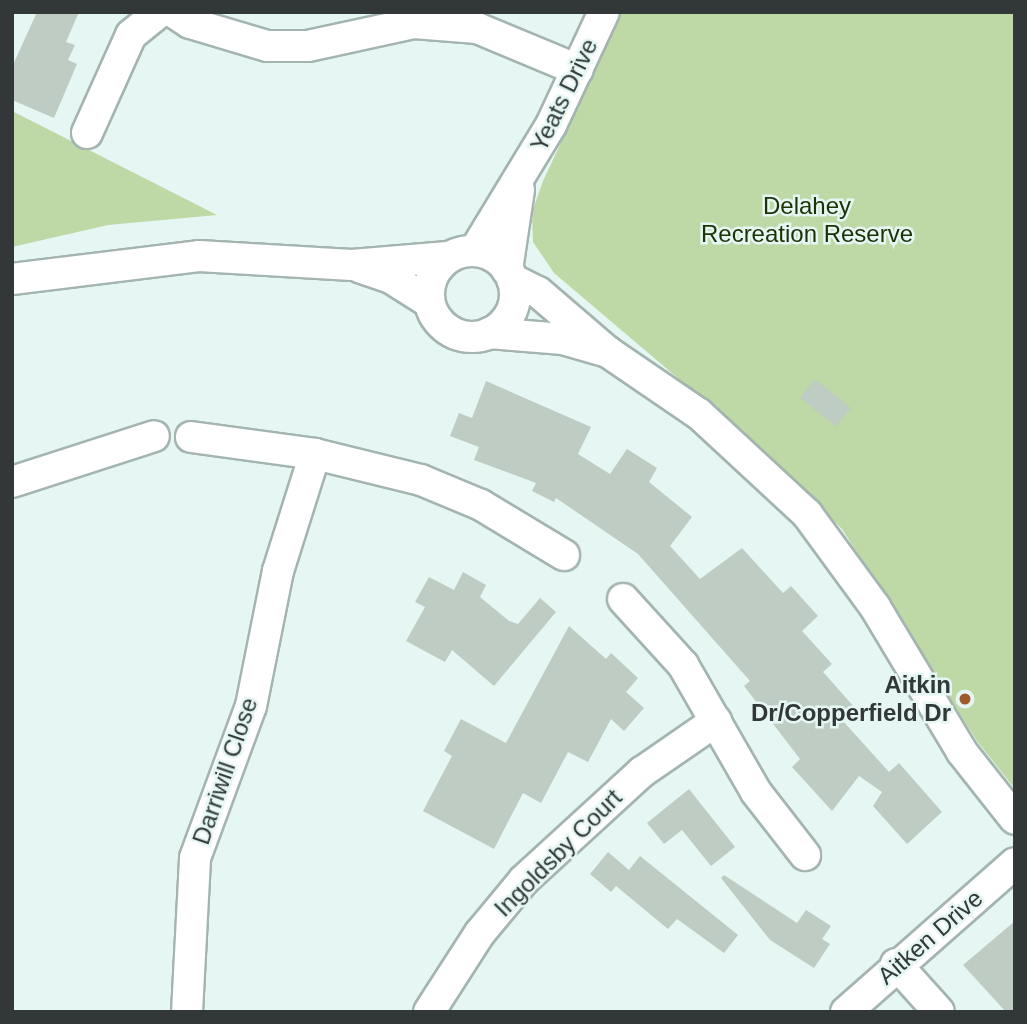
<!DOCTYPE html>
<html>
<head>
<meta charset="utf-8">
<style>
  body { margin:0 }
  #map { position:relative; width:1027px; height:1024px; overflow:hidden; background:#e5f6f3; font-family:Arial,sans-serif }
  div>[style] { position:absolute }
  .green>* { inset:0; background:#bed8a6 }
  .building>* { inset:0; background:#bfccc3; transform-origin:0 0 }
  .roads { filter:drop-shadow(2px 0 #a4b4b1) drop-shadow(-2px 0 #a4b4b1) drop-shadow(0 2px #a4b4b1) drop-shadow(0 -2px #a4b4b1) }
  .minor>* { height:30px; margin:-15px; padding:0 15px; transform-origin:15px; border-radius:15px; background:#fff }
  .minor>.ring { margin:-15px; padding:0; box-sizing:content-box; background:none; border:30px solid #fff; border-radius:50% }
  .dots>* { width:19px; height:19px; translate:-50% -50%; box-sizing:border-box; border:4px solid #e5f6f3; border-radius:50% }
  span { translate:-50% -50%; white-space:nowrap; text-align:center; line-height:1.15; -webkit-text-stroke:5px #e5f6f3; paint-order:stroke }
  .street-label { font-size:24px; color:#313837 }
  .park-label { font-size:24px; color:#1d3102 }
  .poi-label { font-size:24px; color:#313837; font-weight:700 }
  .right { translate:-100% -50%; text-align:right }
  .frame { position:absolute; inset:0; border:14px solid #313837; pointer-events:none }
</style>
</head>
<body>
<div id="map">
  <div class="green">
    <div style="clip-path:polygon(622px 12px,1015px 12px,1015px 789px,977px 741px,842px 529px,752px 441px,554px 273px,533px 242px,532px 212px,543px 181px)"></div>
    <div style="clip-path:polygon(12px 111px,217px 215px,108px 225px,12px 247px)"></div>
  </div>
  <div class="building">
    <div style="clip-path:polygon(37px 12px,79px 12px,66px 42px,75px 45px,68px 60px,77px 64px,54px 118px,12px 100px,12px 67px)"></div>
    <div style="left:815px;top:379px;width:46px;height:24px;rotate:39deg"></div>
    <div style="clip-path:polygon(486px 381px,591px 427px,578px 454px,610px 474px,627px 449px,657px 468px,649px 482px,692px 517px,670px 546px,700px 579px,742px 548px,783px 593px,791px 586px,818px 616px,802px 631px,832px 664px,823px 672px,856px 709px,843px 721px,889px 772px,899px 763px,942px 812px,907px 844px,873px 806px,882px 792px,859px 776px,832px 811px,792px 767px,800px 759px,744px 686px,750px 681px,638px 554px,556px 498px,554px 502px,532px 491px,536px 483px,474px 460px,479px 447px,450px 436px,459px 413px,472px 418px)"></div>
    <div style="clip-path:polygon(463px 572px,486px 585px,480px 597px,509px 621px,518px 624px,540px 598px,556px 612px,494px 686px,452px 650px,445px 662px,406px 641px,425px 607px,415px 602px,429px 577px,454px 590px)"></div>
    <div style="clip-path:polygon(569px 626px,606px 659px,611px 653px,638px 678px,626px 692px,644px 708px,624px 731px,611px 719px,588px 762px,568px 752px,541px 803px,523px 793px,494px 849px,423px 811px,452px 756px,444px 751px,461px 719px,506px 743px)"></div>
    <div style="clip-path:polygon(689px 789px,735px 847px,711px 866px,682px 830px,664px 844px,647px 823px)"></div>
    <div style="clip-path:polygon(608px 852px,629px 870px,640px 856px,738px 935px,724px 953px,677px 919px,668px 929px,616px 886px,611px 892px,590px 874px)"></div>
    <div style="clip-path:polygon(724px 875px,797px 923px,806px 910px,831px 926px,822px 939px,830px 944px,814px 968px,770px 940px,721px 878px)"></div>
    <div style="clip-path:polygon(1015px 921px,1015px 1012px,1006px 1012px,963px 965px)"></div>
  </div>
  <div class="roads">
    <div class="minor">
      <div style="left:173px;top:12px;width:20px;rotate:33deg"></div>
      <div style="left:190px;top:23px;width:80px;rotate:16.6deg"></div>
      <div style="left:267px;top:46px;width:41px"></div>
      <div style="left:308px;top:46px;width:108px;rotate:-12.2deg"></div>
      <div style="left:414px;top:23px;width:63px;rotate:4.5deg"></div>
      <div style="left:477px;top:28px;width:109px;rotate:22.6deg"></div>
      <div style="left:87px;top:133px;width:107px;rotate:-65.8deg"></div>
      <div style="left:131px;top:35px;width:36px;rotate:-39deg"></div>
      <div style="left:475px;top:250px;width:146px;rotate:-58.7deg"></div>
      <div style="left:551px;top:125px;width:125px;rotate:-64.9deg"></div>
      <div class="ring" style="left:429px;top:251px;width:56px;height:56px"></div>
      <div style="left:359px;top:267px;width:34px;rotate:19deg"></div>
      <div style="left:391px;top:278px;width:45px;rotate:32.3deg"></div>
      <div style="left:507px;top:270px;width:81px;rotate:-81.5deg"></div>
      <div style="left:12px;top:279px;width:188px;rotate:-7deg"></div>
      <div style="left:199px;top:256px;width:153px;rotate:3.4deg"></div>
      <div style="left:352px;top:265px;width:96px;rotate:-4.8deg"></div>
      <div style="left:512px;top:279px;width:29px;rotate:27deg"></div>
      <div style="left:538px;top:292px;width:92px;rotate:40.6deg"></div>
      <div style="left:608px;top:352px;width:110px;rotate:34.3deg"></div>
      <div style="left:699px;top:414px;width:147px;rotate:42.8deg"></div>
      <div style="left:807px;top:514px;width:115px;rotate:53.8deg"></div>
      <div style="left:875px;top:607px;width:169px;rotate:59deg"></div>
      <div style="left:962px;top:752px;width:85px;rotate:51.7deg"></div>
      <div style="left:489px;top:333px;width:74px;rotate:4.6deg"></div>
      <div style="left:563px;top:339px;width:47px;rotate:16.1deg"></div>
      <div style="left:191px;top:437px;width:125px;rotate:7.8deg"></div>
      <div style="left:315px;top:454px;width:109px;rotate:13.8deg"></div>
      <div style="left:421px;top:480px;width:65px;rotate:22.6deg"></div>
      <div style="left:481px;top:505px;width:97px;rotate:31.1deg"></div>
      <div style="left:12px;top:482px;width:149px;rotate:-17.9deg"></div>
      <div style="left:623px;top:599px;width:89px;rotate:47.7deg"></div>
      <div style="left:683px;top:665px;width:146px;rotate:60.1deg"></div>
      <div style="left:756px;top:792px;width:80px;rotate:52.1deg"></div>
      <div style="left:896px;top:964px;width:64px;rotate:48.1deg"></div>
      <div style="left:187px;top:1012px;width:154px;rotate:-87deg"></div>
      <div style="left:195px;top:858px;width:162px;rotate:-69.8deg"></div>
      <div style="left:251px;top:706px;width:138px;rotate:-78.7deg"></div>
      <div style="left:278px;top:571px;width:123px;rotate:-72.5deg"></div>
      <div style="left:429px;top:1012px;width:94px;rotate:-57.2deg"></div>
      <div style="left:480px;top:933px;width:69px;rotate:-50.3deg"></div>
      <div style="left:524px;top:880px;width:160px;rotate:-42.5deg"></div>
      <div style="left:642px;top:772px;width:90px;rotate:-34.6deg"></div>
      <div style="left:846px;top:1012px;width:225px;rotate:-41.4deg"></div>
    </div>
  </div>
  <div class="dots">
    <div style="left:965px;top:699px;background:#9f5a2d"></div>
  </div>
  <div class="street-label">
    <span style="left:564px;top:95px;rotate:-64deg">Yeats Drive</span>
    <span style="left:225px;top:771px;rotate:-71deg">Darriwill Close</span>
    <span style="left:558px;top:853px;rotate:-45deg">Ingoldsby Court</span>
    <span style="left:930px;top:937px;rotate:-41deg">Aitken Drive</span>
  </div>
  <div class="park-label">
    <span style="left:807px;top:220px">Delahey<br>Recreation Reserve</span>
  </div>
  <div class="poi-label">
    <span class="right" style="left:951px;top:699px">Aitkin<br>Dr/Copperfield Dr</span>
  </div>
  <div class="frame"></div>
</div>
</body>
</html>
